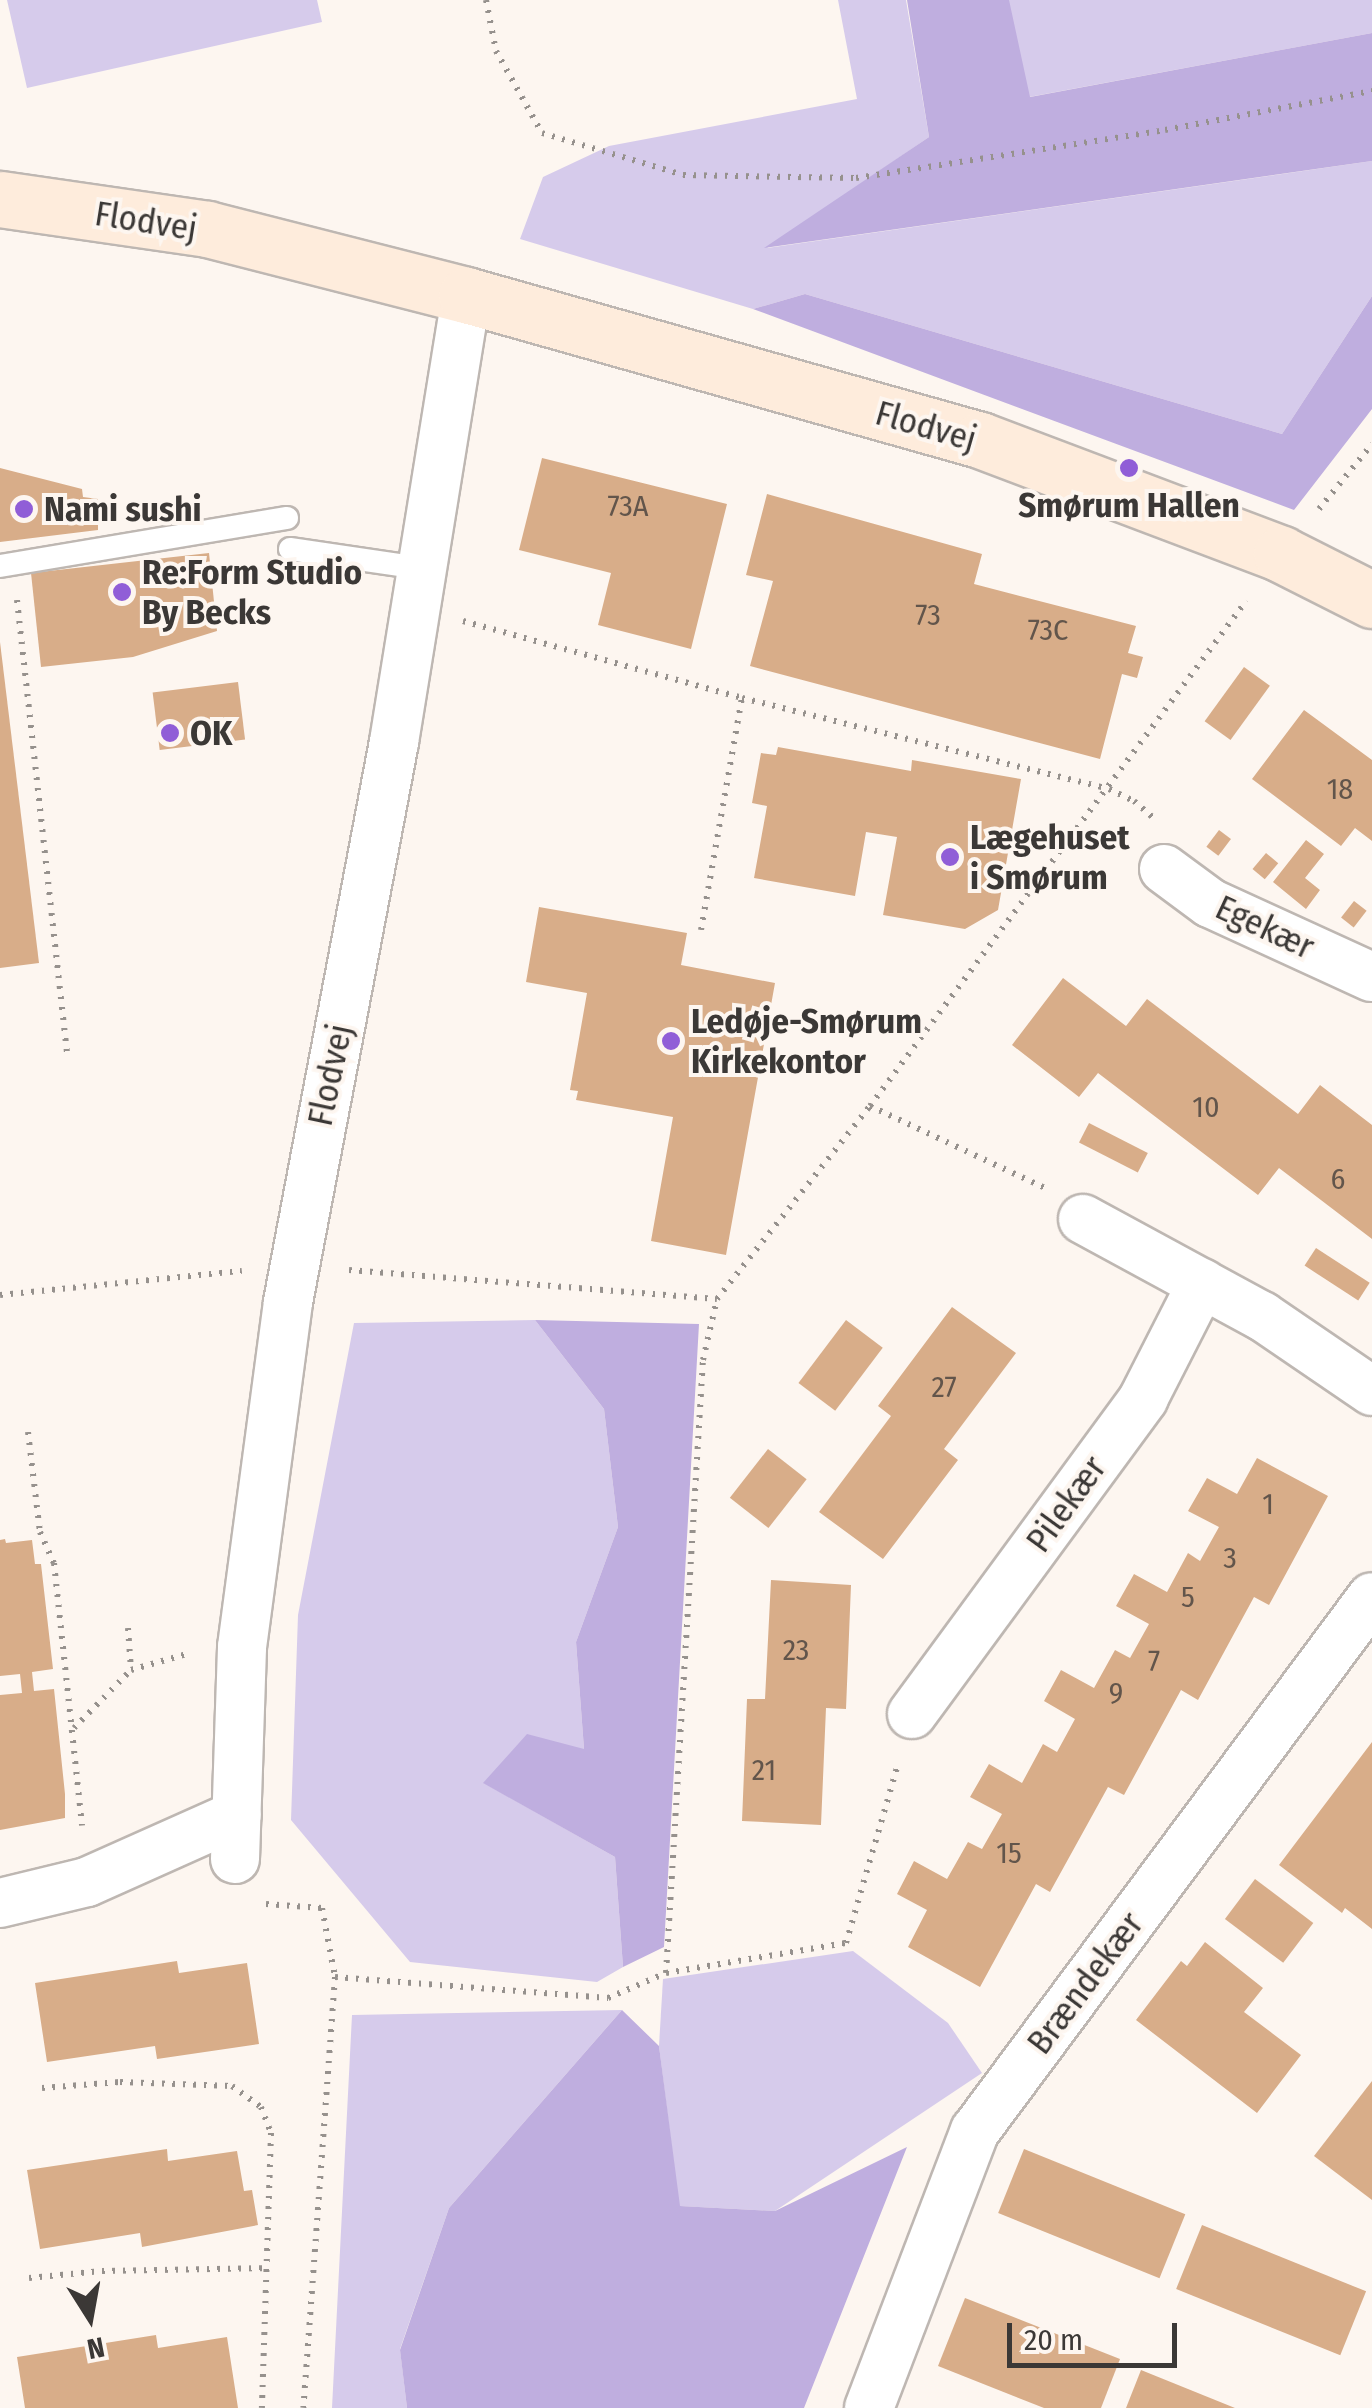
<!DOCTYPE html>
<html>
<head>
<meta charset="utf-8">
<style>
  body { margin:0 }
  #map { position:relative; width:1372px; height:2408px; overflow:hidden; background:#fdf6f0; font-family:"Fira Sans Condensed",sans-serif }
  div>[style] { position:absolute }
  .green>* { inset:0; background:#d6cbeb }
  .forest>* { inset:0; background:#bfaedf }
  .building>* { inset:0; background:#d8ad89; transform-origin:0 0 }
  .path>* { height:6px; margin-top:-3px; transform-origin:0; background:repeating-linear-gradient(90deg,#96918d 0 2.5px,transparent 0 10.5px) }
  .roads { filter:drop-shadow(2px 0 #beb7b2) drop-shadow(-2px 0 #beb7b2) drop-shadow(0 2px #beb7b2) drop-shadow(0 -2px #beb7b2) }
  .lane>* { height:22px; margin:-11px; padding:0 11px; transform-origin:11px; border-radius:11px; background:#fff }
  .street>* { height:48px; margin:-24px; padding:0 24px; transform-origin:24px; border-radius:24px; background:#fff }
  .secondary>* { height:55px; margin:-27.5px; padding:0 27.5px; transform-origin:27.5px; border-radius:27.5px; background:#feecdc }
  .dots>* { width:28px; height:28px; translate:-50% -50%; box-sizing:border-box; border:5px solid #fdf6f0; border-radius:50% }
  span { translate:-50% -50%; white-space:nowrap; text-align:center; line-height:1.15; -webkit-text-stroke:8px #fdf6f0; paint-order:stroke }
  .number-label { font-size:30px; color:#62554b }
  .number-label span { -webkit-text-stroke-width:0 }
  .street-label { font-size:35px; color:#3b3836 }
  .poi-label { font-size:35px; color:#3b3836; font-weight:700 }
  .left { translate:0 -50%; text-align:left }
  .north { position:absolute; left:40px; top:2268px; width:100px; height:100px; -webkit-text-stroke:8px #fdf6f0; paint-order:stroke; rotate:169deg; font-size:28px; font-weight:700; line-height:40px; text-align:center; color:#3b3836 }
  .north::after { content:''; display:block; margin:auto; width:35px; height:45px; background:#3b3836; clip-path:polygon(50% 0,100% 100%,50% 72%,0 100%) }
  .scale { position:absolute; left:1007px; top:2323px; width:170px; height:45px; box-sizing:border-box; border:5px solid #3b3836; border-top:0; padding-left:12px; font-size:30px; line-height:35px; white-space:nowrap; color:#3b3836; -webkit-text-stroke:8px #fdf6f0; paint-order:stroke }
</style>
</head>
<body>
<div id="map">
  <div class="green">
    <div style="clip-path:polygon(7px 0,317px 0,322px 22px,27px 88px)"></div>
    <div style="clip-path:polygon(838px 0,906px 0,929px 137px,767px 248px,1372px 161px,1372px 296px,1282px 434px,805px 294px,753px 309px,520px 239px,543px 177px,609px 146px,857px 99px)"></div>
    <div style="clip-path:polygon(1008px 0,1372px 0,1372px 33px,1029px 97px)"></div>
    <div style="clip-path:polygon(535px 1320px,604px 1409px,618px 1527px,576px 1642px,584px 1749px,484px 1783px,615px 1857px,623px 1967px,597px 1982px,410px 1962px,291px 1820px,298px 1615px,354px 1323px)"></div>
    <div style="clip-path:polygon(853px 1951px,948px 2023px,982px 2073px,775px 2211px,679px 2206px,659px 2046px,663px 1979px)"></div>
    <div style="clip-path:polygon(622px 2010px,449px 2208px,400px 2349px,407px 2408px,332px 2408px,352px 2015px)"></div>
  </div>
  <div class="forest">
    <div style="clip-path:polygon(907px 0,1009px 0,1030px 97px,1372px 33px,1372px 161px,764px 248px,929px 137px)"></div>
    <div style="clip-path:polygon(805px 294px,1282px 434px,1372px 296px,1372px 409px,1294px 510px,753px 309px)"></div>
    <div style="clip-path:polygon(535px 1320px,699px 1324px,664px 1947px,623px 1967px,615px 1857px,483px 1783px,527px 1734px,584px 1749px,576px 1642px,618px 1527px,604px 1409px)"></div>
    <div style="clip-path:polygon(622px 2010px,659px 2046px,680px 2206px,775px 2211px,907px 2147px,804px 2408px,407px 2408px,400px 2350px,449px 2208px)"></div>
  </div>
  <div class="building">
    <div style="clip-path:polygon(542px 458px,727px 504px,691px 649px,598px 625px,611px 573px,519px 550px)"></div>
    <div style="clip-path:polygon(0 468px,82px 489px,83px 497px,98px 499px,98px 530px,0 542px)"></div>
    <div style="clip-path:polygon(767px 494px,982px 554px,974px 584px,1136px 626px,1128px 653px,1143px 657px,1137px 678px,1122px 674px,1100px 759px,750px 666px,773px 581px,746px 575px)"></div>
    <div style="clip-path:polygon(209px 553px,217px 631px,133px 657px,41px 667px,31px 573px)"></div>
    <div style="clip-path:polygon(0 642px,39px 963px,0 968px)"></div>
    <div style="left:1244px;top:667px;width:32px;height:67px;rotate:36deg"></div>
    <div style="left:238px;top:682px;width:58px;height:86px;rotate:83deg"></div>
    <div style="clip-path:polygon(1304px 710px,1372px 760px,1372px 841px,1355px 828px,1341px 846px,1252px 779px)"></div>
    <div style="clip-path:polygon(778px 747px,911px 771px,912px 760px,1021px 779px,998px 910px,965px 929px,883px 915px,897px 837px,866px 832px,855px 896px,754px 878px,767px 806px,752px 803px,761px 753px,776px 755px)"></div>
    <div style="left:1219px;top:830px;width:15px;height:21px;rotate:37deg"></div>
    <div style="clip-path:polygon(1306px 840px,1324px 854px,1305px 878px,1320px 890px,1306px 909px,1273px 882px)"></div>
    <div style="left:1266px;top:853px;width:16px;height:21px;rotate:40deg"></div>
    <div style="left:1354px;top:901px;width:16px;height:21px;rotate:38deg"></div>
    <div style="clip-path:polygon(539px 907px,687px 933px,681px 965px,775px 983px,726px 1255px,651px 1241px,673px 1117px,576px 1100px,578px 1091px,570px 1090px,587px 993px,526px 982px)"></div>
    <div style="clip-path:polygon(1063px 978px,1126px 1026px,1147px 999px,1298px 1114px,1320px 1085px,1372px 1125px,1372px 1239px,1279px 1168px,1258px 1195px,1098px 1073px,1079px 1097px,1012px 1045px)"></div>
    <div style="left:1089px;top:1123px;width:66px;height:22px;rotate:27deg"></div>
    <div style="left:1316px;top:1248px;width:64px;height:21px;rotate:33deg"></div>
    <div style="clip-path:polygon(952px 1307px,1016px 1353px,944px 1449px,958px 1460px,883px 1559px,819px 1512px,891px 1416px,878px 1406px)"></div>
    <div style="left:846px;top:1320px;width:46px;height:79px;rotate:37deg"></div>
    <div style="left:768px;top:1449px;width:49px;height:62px;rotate:38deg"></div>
    <div style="clip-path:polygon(1257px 1458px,1328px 1496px,1269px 1605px,1254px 1597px,1198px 1700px,1181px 1690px,1124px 1795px,1108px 1787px,1050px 1892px,1036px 1884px,980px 1987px,908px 1947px,927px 1910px,897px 1894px,914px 1861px,947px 1879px,968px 1842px,982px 1849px,1002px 1814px,970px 1797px,989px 1764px,1022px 1783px,1043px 1744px,1057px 1752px,1075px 1719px,1044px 1701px,1061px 1670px,1094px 1688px,1115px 1650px,1130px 1658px,1149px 1624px,1116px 1606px,1134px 1574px,1167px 1592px,1188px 1553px,1200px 1561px,1219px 1527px,1188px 1511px,1207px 1478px,1237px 1494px)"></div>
    <div style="clip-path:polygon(5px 1539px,6px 1543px,32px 1540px,35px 1564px,41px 1564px,53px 1669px,32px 1672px,34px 1691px,54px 1689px,65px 1794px,65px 1818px,0 1830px,0 1695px,22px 1693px,20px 1674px,0 1676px,0 1540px)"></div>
    <div style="clip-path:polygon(771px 1580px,851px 1585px,846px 1709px,826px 1708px,821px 1825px,742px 1821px,747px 1699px,765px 1699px)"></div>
    <div style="clip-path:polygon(1372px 1742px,1372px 1929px,1345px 1908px,1342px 1913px,1279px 1865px)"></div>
    <div style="left:1255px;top:1879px;width:73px;height:50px;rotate:37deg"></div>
    <div style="clip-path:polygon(1205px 1942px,1263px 1988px,1244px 2012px,1301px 2055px,1257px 2113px,1136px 2020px,1181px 1961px,1187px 1966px)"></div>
    <div style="clip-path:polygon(177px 1961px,179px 1973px,247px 1963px,259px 2044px,157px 2059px,155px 2046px,47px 2062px,35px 1983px)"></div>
    <div style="clip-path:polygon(1372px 2081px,1372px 2200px,1314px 2156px)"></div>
    <div style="clip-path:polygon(167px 2149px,168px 2161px,237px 2151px,244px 2191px,252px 2190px,258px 2225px,142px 2247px,140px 2233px,40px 2249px,27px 2170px)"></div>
    <div style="left:1024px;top:2149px;width:174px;height:69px;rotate:22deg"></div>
    <div style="left:1202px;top:2225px;width:177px;height:69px;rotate:22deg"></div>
    <div style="clip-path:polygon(965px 2298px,1120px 2359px,1101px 2408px,1044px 2408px,938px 2366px)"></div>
    <div style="clip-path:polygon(156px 2335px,158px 2348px,227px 2337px,238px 2408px,25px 2408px,17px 2357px)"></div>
    <div style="clip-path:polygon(1141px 2370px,1235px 2408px,1126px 2408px)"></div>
  </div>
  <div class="path">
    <div style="left:486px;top:0;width:52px;rotate:78.9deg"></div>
    <div style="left:496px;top:51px;width:94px;rotate:60.7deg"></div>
    <div style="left:542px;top:133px;width:147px;rotate:16.6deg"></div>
    <div style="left:683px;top:175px;width:173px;rotate:1deg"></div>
    <div style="left:856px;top:178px;width:313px;rotate:-8.8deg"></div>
    <div style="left:1165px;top:130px;width:211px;rotate:-10.7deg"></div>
    <div style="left:1319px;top:509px;width:84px;rotate:-50.8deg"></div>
    <div style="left:17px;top:600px;width:459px;rotate:83.7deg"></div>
    <div style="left:463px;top:621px;width:289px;rotate:15.4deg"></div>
    <div style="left:742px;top:698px;width:378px;rotate:13.9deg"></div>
    <div style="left:1109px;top:789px;width:28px;rotate:26deg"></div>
    <div style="left:1134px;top:801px;width:28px;rotate:41deg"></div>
    <div style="left:701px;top:930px;width:236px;rotate:-80deg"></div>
    <div style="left:870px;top:1106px;width:193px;rotate:25.1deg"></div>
    <div style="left:349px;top:1270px;width:369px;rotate:4.5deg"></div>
    <div style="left:0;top:1295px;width:243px;rotate:-5.7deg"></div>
    <div style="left:28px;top:1432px;width:101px;rotate:83.2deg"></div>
    <div style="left:40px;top:1532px;width:34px;rotate:66deg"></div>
    <div style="left:54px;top:1563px;width:264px;rotate:83.9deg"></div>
    <div style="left:128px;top:1628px;width:42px;rotate:85.9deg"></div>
    <div style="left:74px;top:1728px;width:81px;rotate:-45.5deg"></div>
    <div style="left:131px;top:1670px;width:61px;rotate:-16.1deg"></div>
    <div style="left:266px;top:1904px;width:56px;rotate:4.1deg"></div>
    <div style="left:322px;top:1908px;width:70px;rotate:79.3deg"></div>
    <div style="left:335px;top:1977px;width:432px;rotate:94.2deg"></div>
    <div style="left:666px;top:1973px;width:182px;rotate:-9.5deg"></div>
    <div style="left:846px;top:1943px;width:186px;rotate:-73.8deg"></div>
    <div style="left:335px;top:1977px;width:274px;rotate:4.4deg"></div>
    <div style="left:608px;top:1998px;width:63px;rotate:-23.3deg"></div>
    <div style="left:666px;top:1973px;width:614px;rotate:-86.55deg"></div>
    <div style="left:703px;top:1360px;width:63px;rotate:-77.1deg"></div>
    <div style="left:717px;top:1299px;width:246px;rotate:-51.6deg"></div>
    <div style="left:870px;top:1106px;width:630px;rotate:-53.33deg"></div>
    <div style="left:42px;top:2088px;width:78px;rotate:-4.4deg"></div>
    <div style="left:120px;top:2082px;width:112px;rotate:2deg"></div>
    <div style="left:232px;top:2086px;width:36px;rotate:36deg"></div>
    <div style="left:261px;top:2107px;width:28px;rotate:69deg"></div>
    <div style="left:271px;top:2133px;width:275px;rotate:91.9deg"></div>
    <div style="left:29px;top:2278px;width:73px;rotate:-5.5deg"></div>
    <div style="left:102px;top:2271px;width:164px;rotate:-1deg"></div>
  </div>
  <div class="roads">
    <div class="lane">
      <div style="left:290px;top:549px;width:132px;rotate:8.3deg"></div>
      <div style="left:0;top:566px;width:291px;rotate:-9.5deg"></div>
    </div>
    <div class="street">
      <div style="left:1164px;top:869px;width:57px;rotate:36.5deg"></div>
      <div style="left:1210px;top:903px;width:178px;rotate:24.6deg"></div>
      <div style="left:1083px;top:1219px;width:204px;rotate:28.5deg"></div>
      <div style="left:1262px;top:1316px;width:133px;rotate:34.3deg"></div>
      <div style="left:912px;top:1714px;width:391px;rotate:-53.7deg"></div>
      <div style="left:1143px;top:1399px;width:130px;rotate:-63deg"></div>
      <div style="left:235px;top:1859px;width:212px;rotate:-88.1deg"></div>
      <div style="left:242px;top:1647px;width:348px;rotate:-82.4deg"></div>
      <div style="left:288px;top:1302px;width:570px;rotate:-79.28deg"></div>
      <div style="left:394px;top:742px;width:453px;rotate:-80.8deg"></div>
      <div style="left:0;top:1903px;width:89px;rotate:-13.6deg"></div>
      <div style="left:87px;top:1882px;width:164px;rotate:-24.1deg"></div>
      <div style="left:869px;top:2408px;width:297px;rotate:-69.1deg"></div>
      <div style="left:975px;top:2131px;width:665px;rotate:-53.37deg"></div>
    </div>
    <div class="secondary">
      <div style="left:0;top:199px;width:209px;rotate:8.2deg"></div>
      <div style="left:207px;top:229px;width:267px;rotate:14.3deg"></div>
      <div style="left:466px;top:295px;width:534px;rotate:15.75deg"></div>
      <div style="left:980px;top:440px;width:322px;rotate:20.7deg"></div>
      <div style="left:1281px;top:554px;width:102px;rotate:26.8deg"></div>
    </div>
  </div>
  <div class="dots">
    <div style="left:1129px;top:468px;background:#905ed7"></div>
    <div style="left:24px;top:509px;background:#905ed7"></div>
    <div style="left:122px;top:592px;background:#905ed7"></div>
    <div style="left:170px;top:733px;background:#905ed7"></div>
    <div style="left:950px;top:857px;background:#905ed7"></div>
    <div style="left:671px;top:1041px;background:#905ed7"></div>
  </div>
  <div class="number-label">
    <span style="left:628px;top:506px">73A</span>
    <span style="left:928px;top:615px">73</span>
    <span style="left:1048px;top:630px">73C</span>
    <span style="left:1340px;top:789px">18</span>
    <span style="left:1206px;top:1107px">10</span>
    <span style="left:1338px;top:1179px">6</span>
    <span style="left:944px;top:1387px">27</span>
    <span style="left:1268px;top:1504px">1</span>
    <span style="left:1230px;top:1558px">3</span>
    <span style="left:1188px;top:1597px">5</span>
    <span style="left:796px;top:1650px">23</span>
    <span style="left:1154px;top:1661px">7</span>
    <span style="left:1116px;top:1693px">9</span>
    <span style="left:764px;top:1770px">21</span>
    <span style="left:1009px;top:1853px">15</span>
  </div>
  <div class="street-label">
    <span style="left:146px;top:221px;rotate:9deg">Flodvej</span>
    <span style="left:926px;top:426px;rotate:16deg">Flodvej</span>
    <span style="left:1265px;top:927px;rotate:25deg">Egekær</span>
    <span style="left:330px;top:1075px;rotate:-78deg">Flodvej</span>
    <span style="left:1066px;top:1504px;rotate:-54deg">Pilekær</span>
    <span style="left:1085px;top:1983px;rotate:-53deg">Brændekær</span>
  </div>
  <div class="poi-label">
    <span style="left:1129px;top:505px">Smørum Hallen</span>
    <span class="left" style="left:44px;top:509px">Nami sushi</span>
    <span class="left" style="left:142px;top:592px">Re:Form Studio<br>By Becks</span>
    <span class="left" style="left:190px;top:733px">OK</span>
    <span class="left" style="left:970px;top:857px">Lægehuset<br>i Smørum</span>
    <span class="left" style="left:691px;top:1041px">Ledøje-Smørum<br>Kirkekontor</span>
  </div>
  <div class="north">N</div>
  <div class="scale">20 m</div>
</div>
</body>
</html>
